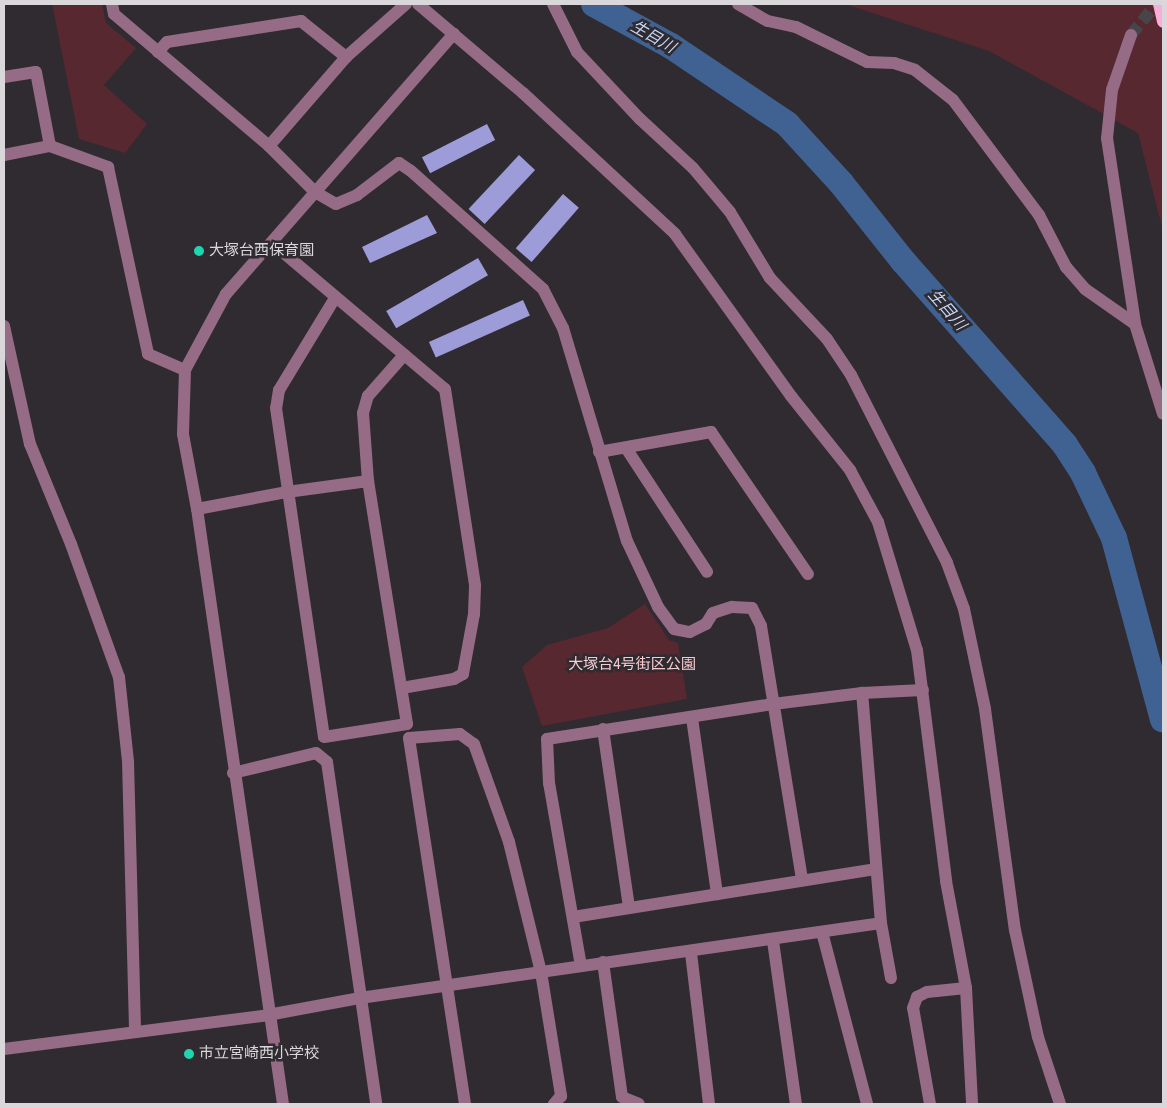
<!DOCTYPE html>
<html>
<head>
<meta charset="utf-8">
<style>
  body { margin:0 }
  #map { position:relative; width:1167px; height:1108px; overflow:hidden; background:#2f2b30; font-family:"Source Sans 3","Noto Sans JP",sans-serif }
  div>[style] { position:absolute }
  .green>* { inset:0; background:#582831 }
  .river>* { height:26px; margin:-13px; padding:0 13px; transform-origin:13px; border-radius:13px; background:#406293 }
  .building>* { inset:0; background:#9d9bd8; transform-origin:0 0 }
  .minor-tunnel>* { height:12px; margin-top:-6px; transform-origin:0; background:repeating-linear-gradient(90deg,#48454a 0 12px,transparent 0 18px) }
  .minor>* { height:12px; margin:-6px; padding:0 6px; transform-origin:6px; border-radius:6px; background:#966b86 }
  .major>* { height:12px; margin:-6px; padding:0 6px; transform-origin:6px; border-radius:6px; background:#f7aedb }
  .dots>* { width:14px; height:14px; translate:-50% -50%; box-sizing:border-box; border:2px solid #2f2b30; border-radius:50% }
  span { translate:-50% -50%; white-space:nowrap; text-align:center; line-height:1.15; -webkit-text-stroke:5px #2f2b30; paint-order:stroke }
  .poi-label { font-size:15px; color:#d9d7da }
  .left { translate:0 -50%; text-align:left }
  .park-label { font-size:15px; color:#f6ccd1 }
  .water-label { font-size:16px; color:#c5d9f8; font-style:italic }
  .frame { position:absolute; inset:0; border:5px solid #d9d7da; pointer-events:none }
</style>
</head>
<body>
<div id="map">
  <div class="green">
    <div style="clip-path:polygon(52px 4px,102px 4px,106px 23px,136px 48px,104px 85px,147px 124px,125px 153px,79px 139px)"></div>
    <div style="clip-path:polygon(845px 4px,1163px 4px,1163px 231px,1138px 133px,989px 51px)"></div>
    <div style="clip-path:polygon(645px 604px,669px 640px,678px 643px,687px 699px,542px 726px,522px 667px,547px 645px,608px 628px)"></div>
  </div>
  <div class="river">
    <div style="left:594px;top:4px;width:88px;rotate:28.6deg"></div>
    <div style="left:671px;top:46px;width:140px;rotate:33.9deg"></div>
    <div style="left:787px;top:124px;width:80px;rotate:47.5deg"></div>
    <div style="left:841px;top:183px;width:100px;rotate:51.5deg"></div>
    <div style="left:903px;top:261px;width:245px;rotate:48.6deg"></div>
    <div style="left:1065px;top:445px;width:33px;rotate:57deg"></div>
    <div style="left:1083px;top:473px;width:72px;rotate:64.5deg"></div>
    <div style="left:1114px;top:538px;width:188px;rotate:74.9deg"></div>
  </div>
  <div class="building">
    <div style="left:487px;top:124px;width:18px;height:73px;rotate:63deg"></div>
    <div style="left:519px;top:155px;width:22px;height:74px;rotate:43deg"></div>
    <div style="left:563px;top:194px;width:21px;height:72px;rotate:41deg"></div>
    <div style="clip-path:polygon(427px 215px,437px 233px,370px 263px,362px 247px)"></div>
    <div style="left:478px;top:258px;width:20px;height:106px;rotate:60deg"></div>
    <div style="left:523px;top:300px;width:17px;height:103px;rotate:66deg"></div>
  </div>
  <div class="minor-tunnel">
    <div style="left:1131px;top:35px;width:40px;rotate:-51deg"></div>
  </div>
  <div class="minor">
    <div style="left:112px;top:4px;width:10px;rotate:79deg"></div>
    <div style="left:114px;top:14px;width:204px;rotate:40.4deg"></div>
    <div style="left:269px;top:146px;width:65px;rotate:45deg"></div>
    <div style="left:315px;top:192px;width:24px;rotate:30deg"></div>
    <div style="left:336px;top:204px;width:23px;rotate:-23deg"></div>
    <div style="left:357px;top:195px;width:53px;rotate:-37.3deg"></div>
    <div style="left:399px;top:163px;width:14px;rotate:34deg"></div>
    <div style="left:411px;top:171px;width:177px;rotate:41.8deg"></div>
    <div style="left:543px;top:289px;width:44px;rotate:62.9deg"></div>
    <div style="left:563px;top:328px;width:222px;rotate:73.3deg"></div>
    <div style="left:627px;top:541px;width:73px;rotate:64.8deg"></div>
    <div style="left:658px;top:607px;width:27px;rotate:54deg"></div>
    <div style="left:674px;top:629px;width:16px;rotate:11deg"></div>
    <div style="left:690px;top:632px;width:18px;rotate:-27deg"></div>
    <div style="left:706px;top:624px;width:13px;rotate:-58deg"></div>
    <div style="left:713px;top:613px;width:20px;rotate:-18deg"></div>
    <div style="left:732px;top:607px;width:20px;rotate:3deg"></div>
    <div style="left:752px;top:608px;width:20px;rotate:63deg"></div>
    <div style="left:761px;top:626px;width:257px;rotate:80.8deg"></div>
    <div style="left:418px;top:4px;width:138px;rotate:40.3deg"></div>
    <div style="left:523px;top:93px;width:207px;rotate:42.8deg"></div>
    <div style="left:675px;top:234px;width:199px;rotate:54.4deg"></div>
    <div style="left:791px;top:396px;width:95px;rotate:51.4deg"></div>
    <div style="left:850px;top:470px;width:59px;rotate:61.7deg"></div>
    <div style="left:878px;top:522px;width:134px;rotate:73.1deg"></div>
    <div style="left:917px;top:650px;width:233px;rotate:82.8deg"></div>
    <div style="left:946px;top:881px;width:109px;rotate:79.4deg"></div>
    <div style="left:966px;top:988px;width:116px;rotate:87deg"></div>
    <div style="left:553px;top:4px;width:54px;rotate:63.4deg"></div>
    <div style="left:577px;top:52px;width:92px;rotate:46.8deg"></div>
    <div style="left:640px;top:119px;width:72px;rotate:42.8deg"></div>
    <div style="left:693px;top:168px;width:57px;rotate:49.9deg"></div>
    <div style="left:730px;top:212px;width:77px;rotate:58.8deg"></div>
    <div style="left:770px;top:278px;width:83px;rotate:46.9deg"></div>
    <div style="left:827px;top:339px;width:43px;rotate:56.3deg"></div>
    <div style="left:851px;top:375px;width:211px;rotate:62.9deg"></div>
    <div style="left:947px;top:563px;width:49px;rotate:69.7deg"></div>
    <div style="left:964px;top:609px;width:102px;rotate:78.1deg"></div>
    <div style="left:985px;top:709px;width:223px;rotate:82.3deg"></div>
    <div style="left:1015px;top:930px;width:109px;rotate:77.9deg"></div>
    <div style="left:1038px;top:1037px;width:71px;rotate:71.8deg"></div>
    <div style="left:738px;top:4px;width:34px;rotate:30deg"></div>
    <div style="left:768px;top:21px;width:29px;rotate:12deg"></div>
    <div style="left:796px;top:27px;width:79px;rotate:26.2deg"></div>
    <div style="left:867px;top:62px;width:27px;rotate:2deg"></div>
    <div style="left:894px;top:63px;width:22px;rotate:18deg"></div>
    <div style="left:915px;top:70px;width:48px;rotate:38.3deg"></div>
    <div style="left:953px;top:100px;width:144px;rotate:53.2deg"></div>
    <div style="left:1039px;top:215px;width:59px;rotate:62.6deg"></div>
    <div style="left:1066px;top:267px;width:29px;rotate:49deg"></div>
    <div style="left:1085px;top:289px;width:61px;rotate:35deg"></div>
    <div style="left:1131px;top:35px;width:58px;rotate:109.1deg"></div>
    <div style="left:1112px;top:90px;width:48px;rotate:95.9deg"></div>
    <div style="left:1107px;top:138px;width:188px;rotate:81.4deg"></div>
    <div style="left:1135px;top:324px;width:94px;rotate:72.7deg"></div>
    <div style="left:158px;top:52px;width:13px;rotate:-48deg"></div>
    <div style="left:167px;top:42px;width:136px;rotate:-8.9deg"></div>
    <div style="left:301px;top:21px;width:58px;rotate:38.7deg"></div>
    <div style="left:4px;top:77px;width:32px;rotate:-9deg"></div>
    <div style="left:36px;top:72px;width:75px;rotate:79.3deg"></div>
    <div style="left:269px;top:146px;width:118px;rotate:-49.1deg"></div>
    <div style="left:346px;top:57px;width:80px;rotate:-41.5deg"></div>
    <div style="left:4px;top:155px;width:47px;rotate:-11.1deg"></div>
    <div style="left:50px;top:146px;width:62px;rotate:19.9deg"></div>
    <div style="left:108px;top:167px;width:191px;rotate:77.9deg"></div>
    <div style="left:148px;top:354px;width:40px;rotate:23.4deg"></div>
    <div style="left:272px;top:243px;width:226px;rotate:40.2deg"></div>
    <div style="left:445px;top:389px;width:199px;rotate:81.3deg"></div>
    <div style="left:475px;top:586px;width:28px;rotate:92deg"></div>
    <div style="left:474px;top:614px;width:61px;rotate:100.4deg"></div>
    <div style="left:463px;top:674px;width:10px;rotate:151deg"></div>
    <div style="left:454px;top:679px;width:53px;rotate:170.2deg"></div>
    <div style="left:335px;top:298px;width:108px;rotate:121.3deg"></div>
    <div style="left:279px;top:390px;width:18px;rotate:99deg"></div>
    <div style="left:276px;top:408px;width:332px;rotate:81.7deg"></div>
    <div style="left:324px;top:737px;width:84px;rotate:-8.9deg"></div>
    <div style="left:407px;top:724px;width:246px;rotate:-99.1deg"></div>
    <div style="left:368px;top:481px;width:68px;rotate:-94.2deg"></div>
    <div style="left:363px;top:413px;width:18px;rotate:-74deg"></div>
    <div style="left:368px;top:396px;width:55px;rotate:-48.7deg"></div>
    <div style="left:4px;top:326px;width:121px;rotate:77.6deg"></div>
    <div style="left:30px;top:444px;width:108px;rotate:67.7deg"></div>
    <div style="left:71px;top:544px;width:141px;rotate:70.2deg"></div>
    <div style="left:119px;top:677px;width:84px;rotate:83.9deg"></div>
    <div style="left:128px;top:761px;width:270px;rotate:88.5deg"></div>
    <div style="left:626px;top:448px;width:148px;rotate:56.8deg"></div>
    <div style="left:599px;top:452px;width:114px;rotate:-10.1deg"></div>
    <div style="left:711px;top:432px;width:172px;rotate:55.7deg"></div>
    <div style="left:197px;top:509px;width:92px;rotate:-10.7deg"></div>
    <div style="left:287px;top:492px;width:82px;rotate:-7.7deg"></div>
    <div style="left:692px;top:718px;width:178px;rotate:81.9deg"></div>
    <div style="left:603px;top:729px;width:180px;rotate:81.7deg"></div>
    <div style="left:233px;top:773px;width:85px;rotate:-13.5deg"></div>
    <div style="left:316px;top:753px;width:14px;rotate:39deg"></div>
    <div style="left:327px;top:762px;width:345px;rotate:81.8deg"></div>
    <div style="left:573px;top:917px;width:306px;rotate:-9deg"></div>
    <div style="left:881px;top:923px;width:56px;rotate:79.7deg"></div>
    <div style="left:822px;top:932px;width:178px;rotate:75.3deg"></div>
    <div style="left:773px;top:941px;width:165px;rotate:82deg"></div>
    <div style="left:691px;top:953px;width:152px;rotate:83.2deg"></div>
    <div style="left:603px;top:962px;width:136px;rotate:82deg"></div>
    <div style="left:622px;top:1097px;width:18px;rotate:22deg"></div>
    <div style="left:581px;top:966px;width:186px;rotate:-99.9deg"></div>
    <div style="left:549px;top:783px;width:44px;rotate:-92.6deg"></div>
    <div style="left:547px;top:739px;width:229px;rotate:-8.8deg"></div>
    <div style="left:773px;top:704px;width:90px;rotate:-7deg"></div>
    <div style="left:862px;top:693px;width:61px;rotate:-2.8deg"></div>
    <div style="left:4px;top:1049px;width:266px;rotate:-7.3deg"></div>
    <div style="left:268px;top:1015px;width:94px;rotate:-10.5deg"></div>
    <div style="left:360px;top:998px;width:526px;rotate:-8.19deg"></div>
    <div style="left:881px;top:923px;width:231px;rotate:-94.7deg"></div>
    <div style="left:283px;top:1104px;width:601px;rotate:-98.22deg"></div>
    <div style="left:197px;top:509px;width:76px;rotate:-100.6deg"></div>
    <div style="left:183px;top:434px;width:64px;rotate:-88.2deg"></div>
    <div style="left:185px;top:370px;width:86px;rotate:-61.7deg"></div>
    <div style="left:226px;top:294px;width:346px;rotate:-48.8deg"></div>
    <div style="left:465px;top:1104px;width:370px;rotate:-98.7deg"></div>
    <div style="left:409px;top:738px;width:51px;rotate:-4.5deg"></div>
    <div style="left:460px;top:734px;width:17px;rotate:36deg"></div>
    <div style="left:474px;top:744px;width:104px;rotate:70.3deg"></div>
    <div style="left:509px;top:842px;width:134px;rotate:76.2deg"></div>
    <div style="left:541px;top:972px;width:126px;rotate:80.8deg"></div>
    <div style="left:561px;top:1096px;width:11px;rotate:131deg"></div>
    <div style="left:930px;top:1104px;width:97px;rotate:-100deg"></div>
    <div style="left:913px;top:1008px;width:12px;rotate:-70deg"></div>
    <div style="left:917px;top:997px;width:11px;rotate:-27deg"></div>
    <div style="left:927px;top:992px;width:39px;rotate:-6deg"></div>
  </div>
  <div class="major">
    <div style="left:1159px;top:4px;width:18px;rotate:77deg"></div>
  </div>
  <div class="dots">
    <div style="left:199px;top:251px;background:#1fd5b0"></div>
    <div style="left:189px;top:1054px;background:#1fd5b0"></div>
  </div>
  <div class="poi-label">
    <span class="left" style="left:209px;top:251px">大塚台西保育園</span>
    <span class="left" style="left:199px;top:1054px">市立宮崎西小学校</span>
  </div>
  <div class="park-label">
    <span style="left:632px;top:665px">大塚台4号街区公園</span>
  </div>
  <div class="water-label">
    <span style="left:653px;top:37px;rotate:30deg">生目川</span>
    <span style="left:947px;top:310px;rotate:49deg">生目川</span>
  </div>
  <div class="frame"></div>
</div>
</body>
</html>
